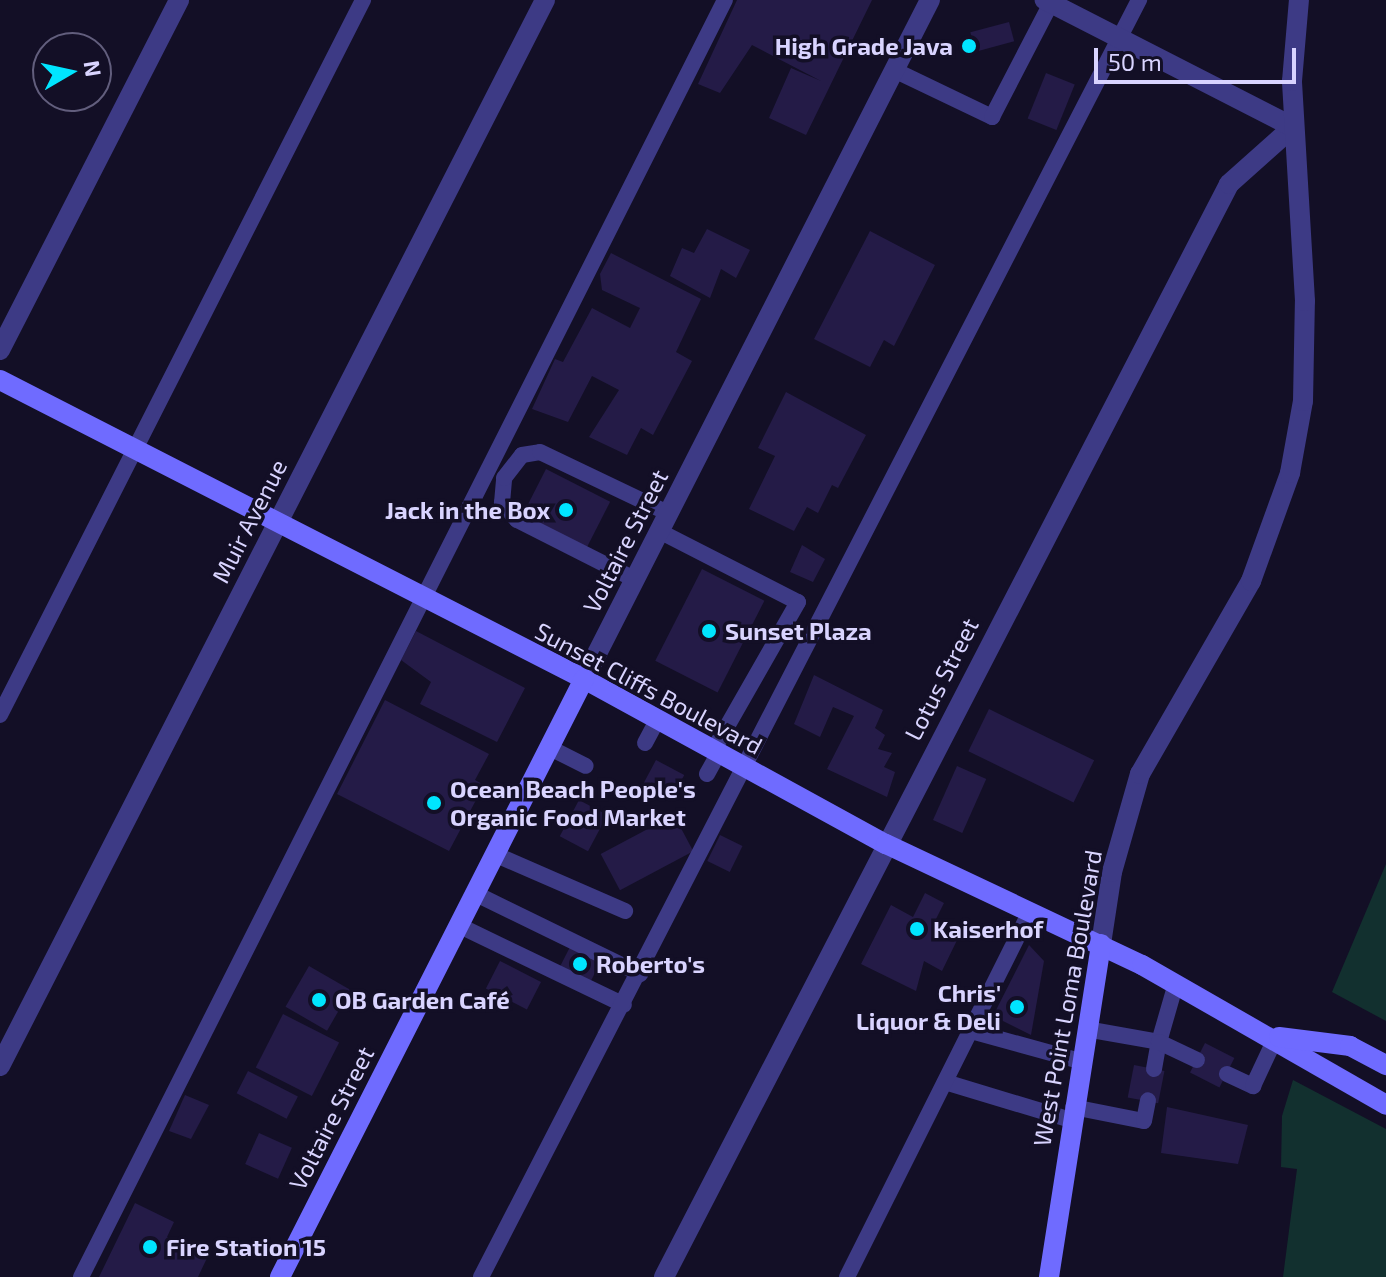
<!DOCTYPE html>
<html>
<head>
<meta charset="utf-8">
<style>
  body { margin:0 }
  #map { position:relative; width:1386px; height:1277px; overflow:hidden; background:#130f26; font-family:"Exo 2",sans-serif }
  div>[style] { position:absolute }
  .green>* { inset:0; background:#12302f }
  .building>* { inset:0; background:#241b47; transform-origin:0 0 }
  .service>* { height:16px; margin:-8px; padding:0 8px; transform-origin:8px; border-radius:8px; background:#3d3a85 }
  .minor>* { height:20px; margin:-10px; padding:0 10px; transform-origin:10px; border-radius:10px; background:#3d3a85 }
  .tertiary>* { height:20px; margin:-10px; padding:0 10px; transform-origin:10px; border-radius:10px; background:#3d3a85 }
  .secondary>* { height:20px; margin:-10px; padding:0 10px; transform-origin:10px; border-radius:10px; background:#6f6bff }
  .dots>* { width:22px; height:22px; translate:-50% -50%; box-sizing:border-box; border:4px solid #130f26; border-radius:50% }
  span { translate:-50% -50%; white-space:nowrap; text-align:center; line-height:1.15; -webkit-text-stroke:7px #130f26; paint-order:stroke }
  .poi-label { font-size:24px; color:#d9d4ff; font-weight:700 }
  .right { translate:-100% -50%; text-align:right }
  .left { translate:0 -50%; text-align:left }
  .street-label { font-size:24px; color:#d9d4ff }
  .north { position:absolute; left:32px; top:32px; width:80px; height:80px; box-sizing:border-box; background:#130f26; border:2px solid #625e7d; border-radius:50%; rotate:81deg; font-size:22px; font-weight:700; line-height:32px; text-align:center; color:#d9d4ff }
  .north::after { content:''; display:block; margin:auto; width:28px; height:36px; background:#00e5ff; clip-path:polygon(50% 0,100% 100%,50% 72%,0 100%) }
  .scale { position:absolute; left:1094px; top:48px; width:202px; height:36px; box-sizing:border-box; border:4px solid #d9d4ff; border-top:0; padding-left:10px; font-size:24px; line-height:28px; white-space:nowrap; color:#d9d4ff; -webkit-text-stroke:6px #130f26; paint-order:stroke }
</style>
</head>
<body>
<div id="map">
  <div class="green">
    <div style="clip-path:polygon(1386px 864px,1386px 1021px,1332px 992px)"></div>
    <div style="clip-path:polygon(1293px 1080px,1386px 1129px,1386px 1277px,1283px 1277px,1297px 1169px,1281px 1167px,1282px 1116px)"></div>
  </div>
  <div class="building">
    <div style="clip-path:polygon(737px 0,872px 0,806px 135px,769px 118px,791px 68px,821px 81px,752px 45px,720px 93px,698px 84px)"></div>
    <div style="left:1009px;top:22px;width:20px;height:40px;rotate:75deg"></div>
    <div style="left:1046px;top:73px;width:31px;height:49px;rotate:22deg"></div>
    <div style="clip-path:polygon(707px 229px,750px 250px,736px 278px,721px 269px,710px 298px,670px 276px,682px 248px,694px 253px)"></div>
    <div style="clip-path:polygon(870px 231px,935px 265px,894px 346px,884px 340px,870px 367px,814px 339px)"></div>
    <div style="clip-path:polygon(611px 253px,701px 299px,676px 352px,692px 361px,653px 435px,641px 428px,627px 455px,589px 437px,619px 390px,592px 376px,568px 422px,532px 409px,555px 359px,563px 362px,592px 308px,630px 328px,640px 308px,602px 290px,600px 274px)"></div>
    <div style="clip-path:polygon(786px 392px,866px 435px,838px 488px,832px 485px,818px 513px,807px 507px,794px 531px,749px 509px,775px 456px,758px 448px)"></div>
    <div style="left:546px;top:469px;width:72px;height:54px;rotate:27deg"></div>
    <div style="clip-path:polygon(802px 545px,825px 559px,813px 582px,790px 572px)"></div>
    <div style="left:702px;top:569px;width:70px;height:103px;rotate:27deg"></div>
    <div style="clip-path:polygon(416px 631px,525px 688px,497px 742px,420px 704px,431px 682px,401px 660px)"></div>
    <div style="clip-path:polygon(814px 675px,883px 710px,875px 728px,885px 735px,878px 749px,892px 753px,884px 767px,895px 772px,887px 797px,827px 769px,854px 716px,833px 707px,820px 737px,794px 724px)"></div>
    <div style="clip-path:polygon(385px 700px,489px 754px,475px 780px,484px 785px,449px 851px,337px 794px)"></div>
    <div style="left:989px;top:709px;width:117px;height:47px;rotate:26deg"></div>
    <div style="left:656px;top:760px;width:32px;height:27px;rotate:28deg"></div>
    <div style="left:957px;top:766px;width:32px;height:59px;rotate:24deg"></div>
    <div style="left:579px;top:800px;width:32px;height:41px;rotate:28deg"></div>
    <div style="left:674px;top:815px;width:41px;height:83px;rotate:62deg"></div>
    <div style="left:720px;top:835px;width:25px;height:29px;rotate:26deg"></div>
    <div style="clip-path:polygon(925px 893px,944px 903px,933px 925px,961px 932px,942px 971px,924px 961px,916px 991px,861px 964px,891px 905px,913px 917px)"></div>
    <div style="clip-path:polygon(1029px 945px,1044px 961px,1031px 1035px,993px 1016px)"></div>
    <div style="left:570px;top:947px;width:34px;height:22px;rotate:27deg"></div>
    <div style="left:500px;top:961px;width:46px;height:31px;rotate:27deg"></div>
    <div style="left:309px;top:966px;width:48px;height:47px;rotate:30deg"></div>
    <div style="left:283px;top:1014px;width:63px;height:60px;rotate:27deg"></div>
    <div style="left:1205px;top:1043px;width:33px;height:33px;rotate:27deg"></div>
    <div style="left:1134px;top:1065px;width:31px;height:33px;rotate:11deg"></div>
    <div style="left:248px;top:1071px;width:56px;height:25px;rotate:27deg"></div>
    <div style="clip-path:polygon(185px 1095px,209px 1105px,191px 1139px,169px 1131px)"></div>
    <div style="clip-path:polygon(1167px 1107px,1248px 1125px,1238px 1164px,1161px 1153px)"></div>
    <div style="left:259px;top:1133px;width:36px;height:34px;rotate:24deg"></div>
    <div style="clip-path:polygon(135px 1203px,174px 1222px,167px 1237px,207px 1258px,198px 1277px,99px 1277px)"></div>
  </div>
  <div class="service">
    <div style="left:894px;top:70px;width:109px;rotate:25.6deg"></div>
    <div style="left:992px;top:117px;width:128px;rotate:-62.6deg"></div>
    <div style="left:659px;top:531px;width:156px;rotate:27.1deg"></div>
    <div style="left:798px;top:602px;width:169px;rotate:119.7deg"></div>
    <div style="left:634px;top:579px;width:131px;rotate:-153.2deg"></div>
    <div style="left:517px;top:520px;width:23px;rotate:-131deg"></div>
    <div style="left:502px;top:503px;width:25px;rotate:-85deg"></div>
    <div style="left:504px;top:478px;width:29px;rotate:-52deg"></div>
    <div style="left:522px;top:455px;width:18px;rotate:-9deg"></div>
    <div style="left:540px;top:452px;width:142px;rotate:25.5deg"></div>
    <div style="left:0;top:715px;width:802px;rotate:-63.08deg"></div>
    <div style="left:645px;top:743px;width:27px;rotate:-62deg"></div>
    <div style="left:548px;top:747px;width:42px;rotate:26.6deg"></div>
    <div style="left:707px;top:774px;width:25px;rotate:-61deg"></div>
    <div style="left:494px;top:854px;width:143px;rotate:23.5deg"></div>
    <div style="left:474px;top:893px;width:185px;rotate:26deg"></div>
    <div style="left:458px;top:925px;width:184px;rotate:25.7deg"></div>
    <div style="left:1086px;top:1029px;width:74px;rotate:10.1deg"></div>
    <div style="left:1159px;top:1042px;width:61px;rotate:-73.9deg"></div>
    <div style="left:971px;top:1031px;width:113px;rotate:15.4deg"></div>
    <div style="left:1154px;top:1069px;width:27px;rotate:-80deg"></div>
    <div style="left:1159px;top:1042px;width:42px;rotate:25.3deg"></div>
    <div style="left:1227px;top:1074px;width:29px;rotate:25deg"></div>
    <div style="left:1253px;top:1086px;width:54px;rotate:-64.9deg"></div>
    <div style="left:945px;top:1082px;width:132px;rotate:16.8deg"></div>
    <div style="left:1073px;top:1107px;width:72px;rotate:11.2deg"></div>
    <div style="left:1144px;top:1121px;width:21px;rotate:-79deg"></div>
    <div style="left:81px;top:1277px;width:1430px;rotate:-63.24deg"></div>
    <div style="left:481px;top:1277px;width:1437px;rotate:-62.74deg"></div>
    <div style="left:847px;top:1277px;width:408px;rotate:-63.4deg"></div>
  </div>
  <div class="minor">
    <div style="left:0;top:350px;width:393px;rotate:-62.9deg"></div>
    <div style="left:0;top:1066px;width:1197px;rotate:-62.92deg"></div>
    <div style="left:664px;top:1277px;width:1230px;rotate:-62.66deg"></div>
    <div style="left:1229px;top:184px;width:86px;rotate:-41.7deg"></div>
    <div style="left:1293px;top:127px;width:279px;rotate:-152.9deg"></div>
  </div>
  <div class="tertiary">
    <div style="left:584px;top:679px;width:762px;rotate:-63deg"></div>
    <div style="left:1101px;top:944px;width:73px;rotate:-81.3deg"></div>
    <div style="left:1112px;top:872px;width:102px;rotate:-74.1deg"></div>
    <div style="left:1140px;top:774px;width:223px;rotate:-60.1deg"></div>
    <div style="left:1251px;top:581px;width:115px;rotate:-70.1deg"></div>
    <div style="left:1290px;top:473px;width:73px;rotate:-79.8deg"></div>
    <div style="left:1303px;top:401px;width:100px;rotate:-88.9deg"></div>
    <div style="left:1305px;top:301px;width:220px;rotate:-93.4deg"></div>
    <div style="left:1292px;top:81px;width:81px;rotate:-85.1deg"></div>
  </div>
  <div class="secondary">
    <div style="left:0;top:380px;width:656px;rotate:27.11deg"></div>
    <div style="left:584px;top:679px;width:344px;rotate:28.7deg"></div>
    <div style="left:886px;top:844px;width:283px;rotate:25.3deg"></div>
    <div style="left:1142px;top:965px;width:281px;rotate:29.8deg"></div>
    <div style="left:1279px;top:1037px;width:72px;rotate:7.2deg"></div>
    <div style="left:1350px;top:1046px;width:41px;rotate:27.8deg"></div>
    <div style="left:280px;top:1277px;width:671px;rotate:-63.05deg"></div>
    <div style="left:1049px;top:1277px;width:337px;rotate:-81.1deg"></div>
  </div>
  <div class="dots">
    <div style="left:969px;top:46px;background:#00e5ff"></div>
    <div style="left:566px;top:510px;background:#00e5ff"></div>
    <div style="left:709px;top:631px;background:#00e5ff"></div>
    <div style="left:434px;top:803px;background:#00e5ff"></div>
    <div style="left:917px;top:929px;background:#00e5ff"></div>
    <div style="left:580px;top:964px;background:#00e5ff"></div>
    <div style="left:319px;top:1000px;background:#00e5ff"></div>
    <div style="left:1017px;top:1007px;background:#00e5ff"></div>
    <div style="left:150px;top:1247px;background:#00e5ff"></div>
  </div>
  <div class="poi-label">
    <span class="right" style="left:953px;top:46px">High Grade Java</span>
    <span class="right" style="left:550px;top:510px">Jack in the Box</span>
    <span class="left" style="left:725px;top:631px">Sunset Plaza</span>
    <span class="left" style="left:450px;top:803px">Ocean Beach People's<br>Organic Food Market</span>
    <span class="left" style="left:933px;top:929px">Kaiserhof</span>
    <span class="left" style="left:596px;top:964px">Roberto's</span>
    <span class="right" style="left:1001px;top:1007px">Chris'<br>Liquor &amp; Deli</span>
    <span class="left" style="left:335px;top:1000px">OB Garden Café</span>
    <span class="left" style="left:166px;top:1247px">Fire Station 15</span>
  </div>
  <div class="street-label">
    <span style="left:249px;top:521px;rotate:-63deg">Muir Avenue</span>
    <span style="left:625px;top:541px;rotate:-63deg">Voltaire Street</span>
    <span style="left:941px;top:679px;rotate:-63deg">Lotus Street</span>
    <span style="left:649px;top:688px;rotate:28deg">Sunset Cliffs Boulevard</span>
    <span style="left:1067px;top:998px;rotate:-80deg">West Point Loma Boulevard</span>
    <span style="left:331px;top:1118px;rotate:-63deg">Voltaire Street</span>
  </div>
  <div class="north">N</div>
  <div class="scale">50 m</div>
</div>
</body>
</html>
